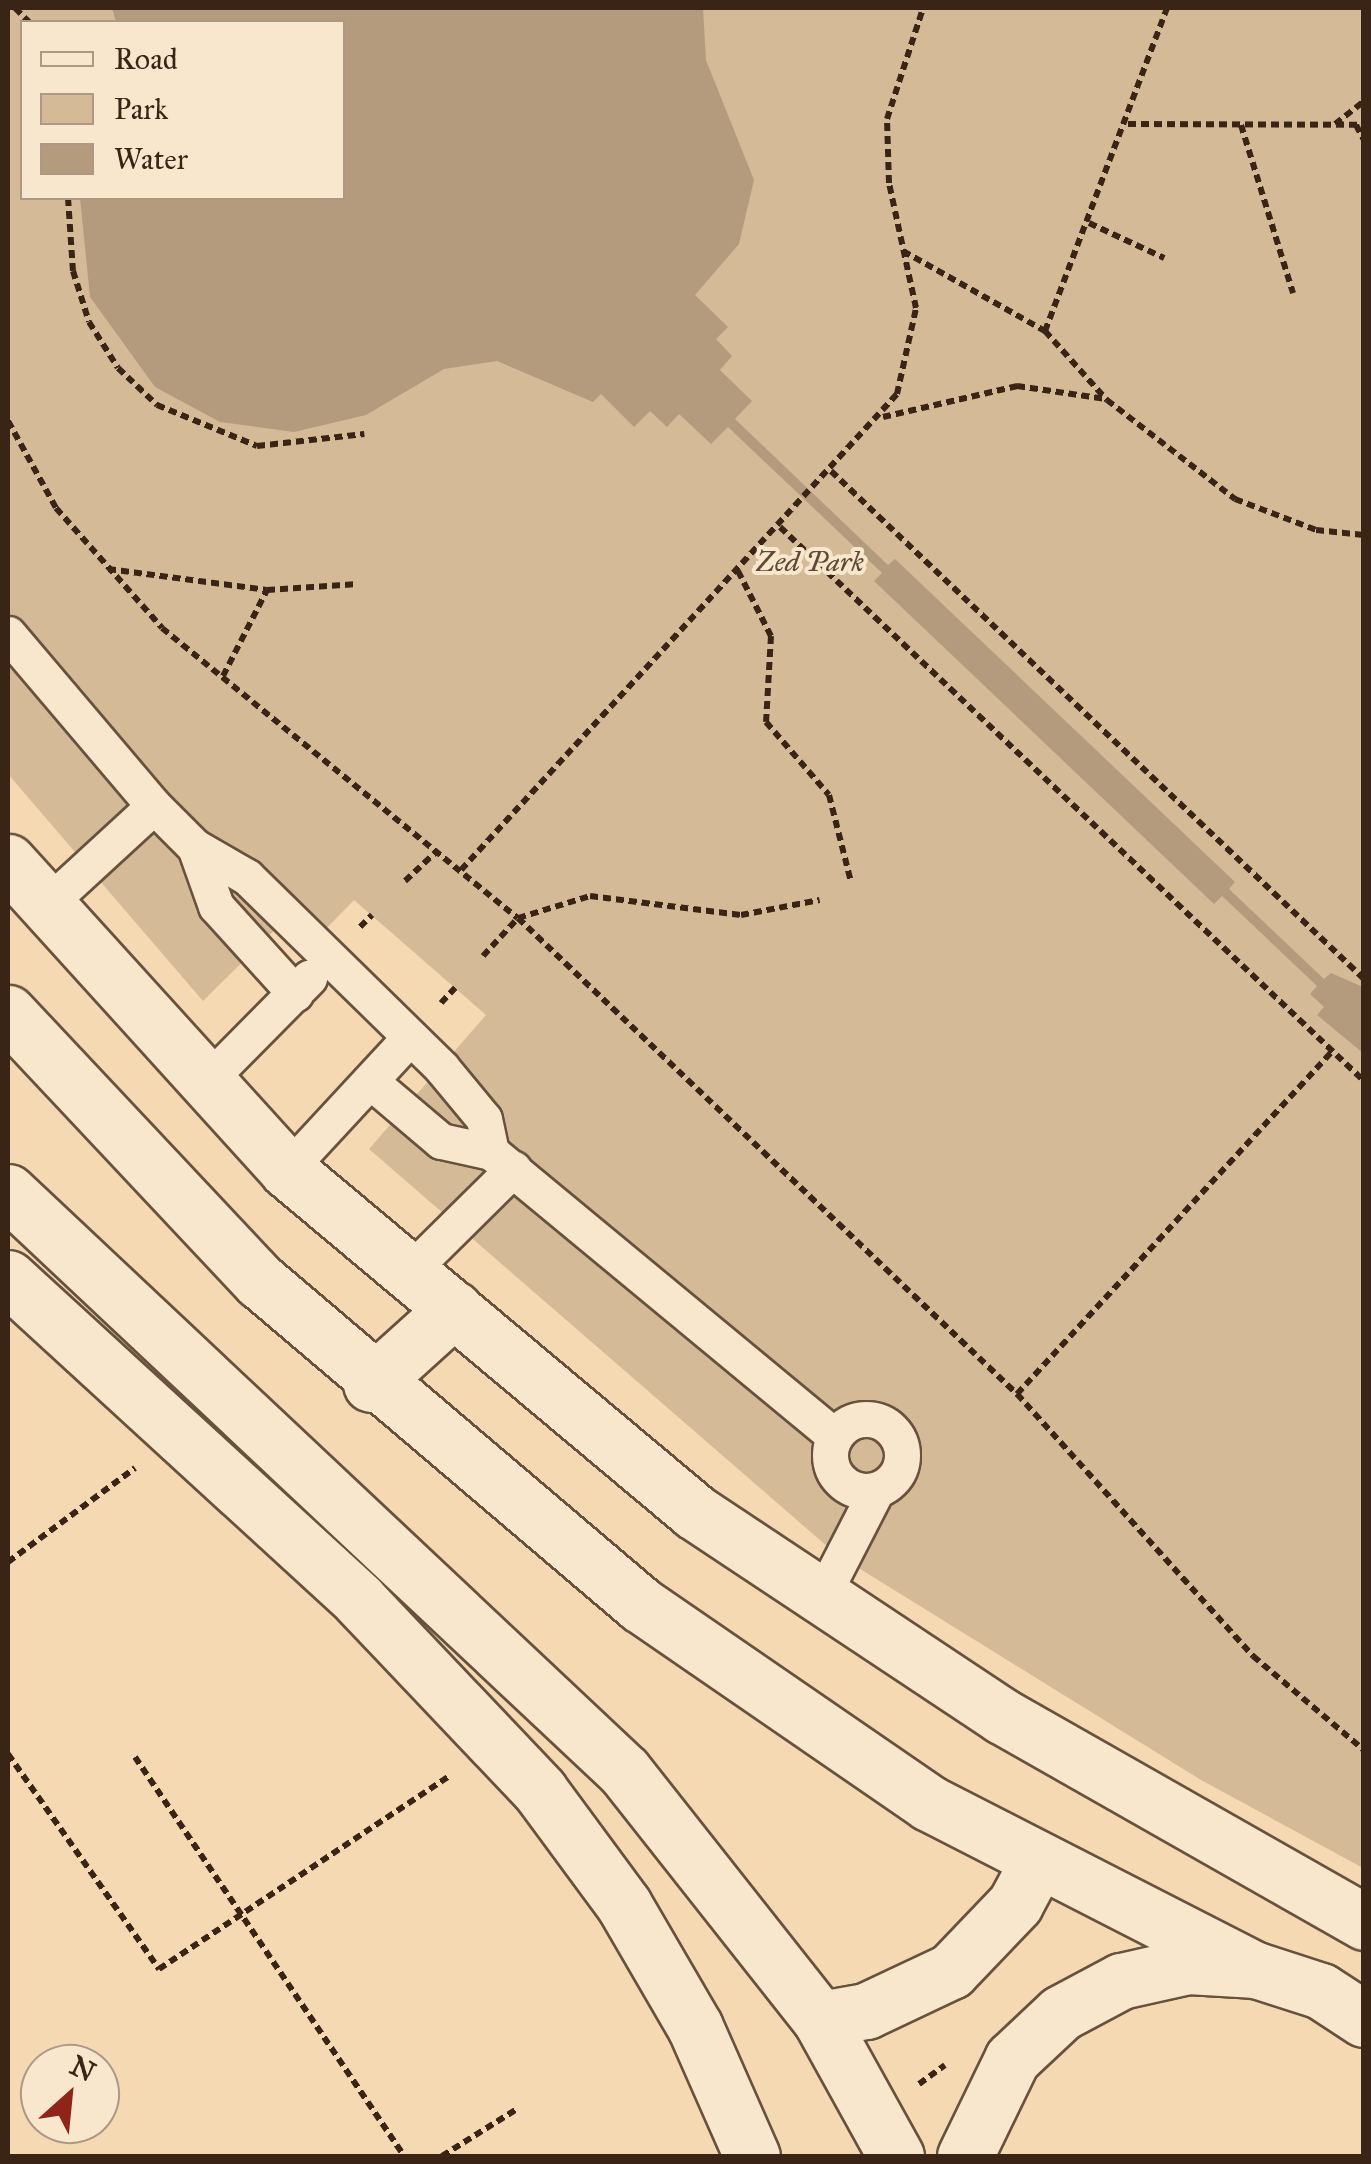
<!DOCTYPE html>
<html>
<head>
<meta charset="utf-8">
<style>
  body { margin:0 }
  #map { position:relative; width:1371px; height:2164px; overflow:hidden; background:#f5d9b2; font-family:"IM FELL Great Primer",serif }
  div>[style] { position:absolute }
  .green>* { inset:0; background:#d5ba97 }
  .water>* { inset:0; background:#b59b7d }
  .path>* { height:6px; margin-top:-3px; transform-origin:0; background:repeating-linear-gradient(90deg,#392416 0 8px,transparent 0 13px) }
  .roads { filter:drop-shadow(2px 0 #68513d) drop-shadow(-2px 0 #68513d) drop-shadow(0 2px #68513d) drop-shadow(0 -2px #68513d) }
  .lane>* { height:35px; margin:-17.5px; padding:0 17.5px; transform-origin:17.5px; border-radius:17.5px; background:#f8e6cd }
  .lane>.ring { margin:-17.5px; padding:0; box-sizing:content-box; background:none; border:35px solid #f8e6cd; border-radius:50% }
  .street>* { height:55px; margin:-27.5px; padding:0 27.5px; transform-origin:27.5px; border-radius:27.5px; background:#f8e6cd }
  .secondary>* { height:55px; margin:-27.5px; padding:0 27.5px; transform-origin:27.5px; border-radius:27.5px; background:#f8e6cd }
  span { translate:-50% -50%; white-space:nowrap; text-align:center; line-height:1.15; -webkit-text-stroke:8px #f8e6cd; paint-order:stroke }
  .park-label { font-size:28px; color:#604a36; font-style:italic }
  .frame { position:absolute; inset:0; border:10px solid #392416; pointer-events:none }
  .legend { position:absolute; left:20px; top:20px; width:325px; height:180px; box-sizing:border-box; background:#f8e6cd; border:2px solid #ac9884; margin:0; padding:12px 18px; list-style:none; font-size:30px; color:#392416 }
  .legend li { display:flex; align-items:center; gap:20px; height:50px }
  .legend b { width:50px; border:2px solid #ac9884 }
  .north { position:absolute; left:20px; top:2044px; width:100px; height:100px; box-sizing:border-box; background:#f8e6cd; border:2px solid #ac9884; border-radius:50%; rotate:27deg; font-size:28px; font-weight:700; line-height:40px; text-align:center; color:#392416 }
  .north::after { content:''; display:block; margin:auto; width:35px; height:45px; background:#8f2418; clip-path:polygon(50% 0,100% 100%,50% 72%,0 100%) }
</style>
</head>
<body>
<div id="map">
  <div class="green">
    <div style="clip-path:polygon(evenodd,8px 8px,1363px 8px,1363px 1868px,1201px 1780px,836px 1554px,369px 1149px,486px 1015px,354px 900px,319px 936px,293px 912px,203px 1001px,8px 774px,8px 8px,22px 22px,342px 22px,342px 198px,22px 198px,22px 22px)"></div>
  </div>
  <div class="water">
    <div style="clip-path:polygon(112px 8px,703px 8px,706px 60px,754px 180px,739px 244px,695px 295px,728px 327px,716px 339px,732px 356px,720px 370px,752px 401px,735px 419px,888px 565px,895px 559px,1235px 882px,1229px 889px,1324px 979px,1331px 973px,1363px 987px,1363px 1053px,1317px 1015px,1324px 1007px,1310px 994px,1317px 986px,1222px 896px,1214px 904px,874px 581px,882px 573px,728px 427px,711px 444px,679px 414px,667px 427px,650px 411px,634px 427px,601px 394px,593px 402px,497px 361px,444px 369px,366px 415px,294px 432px,220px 422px,155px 387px,90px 297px,80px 198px,342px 198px,342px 22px,116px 22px)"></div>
  </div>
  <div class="path">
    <div style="left:15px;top:8px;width:20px;rotate:45deg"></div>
    <div style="left:1128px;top:124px;width:236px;rotate:0.2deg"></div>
    <div style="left:1335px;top:124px;width:37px;rotate:-38deg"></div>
    <div style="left:1241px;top:125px;width:176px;rotate:72.8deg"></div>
    <div style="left:1356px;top:125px;width:17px;rotate:62deg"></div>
    <div style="left:68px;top:198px;width:73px;rotate:86.1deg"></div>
    <div style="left:73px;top:271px;width:53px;rotate:72.6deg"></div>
    <div style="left:89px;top:322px;width:54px;rotate:57.8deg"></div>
    <div style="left:118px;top:368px;width:54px;rotate:43.5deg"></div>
    <div style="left:157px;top:405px;width:108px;rotate:22.3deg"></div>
    <div style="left:257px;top:446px;width:108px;rotate:-6.4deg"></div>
    <div style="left:1089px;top:223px;width:83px;rotate:25deg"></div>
    <div style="left:903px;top:251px;width:163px;rotate:29.4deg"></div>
    <div style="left:1045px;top:331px;width:93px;rotate:48.1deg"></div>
    <div style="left:1107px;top:400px;width:162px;rotate:37.7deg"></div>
    <div style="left:1235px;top:499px;width:87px;rotate:20.9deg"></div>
    <div style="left:1316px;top:530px;width:48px;rotate:5.9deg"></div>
    <div style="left:1045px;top:331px;width:345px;rotate:-69.3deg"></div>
    <div style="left:883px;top:417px;width:138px;rotate:-13deg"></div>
    <div style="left:1017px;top:386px;width:90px;rotate:8.3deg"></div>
    <div style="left:8px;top:421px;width:99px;rotate:61.1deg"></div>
    <div style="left:56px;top:508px;width:160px;rotate:48.5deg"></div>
    <div style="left:162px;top:628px;width:459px;rotate:39.2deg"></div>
    <div style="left:518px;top:918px;width:690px;rotate:43.65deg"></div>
    <div style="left:1017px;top:1394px;width:353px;rotate:48deg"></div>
    <div style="left:1253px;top:1656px;width:145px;rotate:40.3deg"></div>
    <div style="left:831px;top:471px;width:736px;rotate:43.62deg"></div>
    <div style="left:780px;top:527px;width:805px;rotate:43.49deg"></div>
    <div style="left:108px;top:569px;width:160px;rotate:7.5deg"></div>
    <div style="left:267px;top:590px;width:91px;rotate:-3.8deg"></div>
    <div style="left:738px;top:571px;width:73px;rotate:63.1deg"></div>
    <div style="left:771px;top:636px;width:86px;rotate:93.3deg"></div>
    <div style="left:766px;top:722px;width:96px;rotate:49.2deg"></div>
    <div style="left:829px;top:795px;width:90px;rotate:75.8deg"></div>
    <div style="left:223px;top:676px;width:97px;rotate:-62.9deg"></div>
    <div style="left:461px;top:870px;width:646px;rotate:-47.51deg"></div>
    <div style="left:897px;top:394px;width:88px;rotate:-77.5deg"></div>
    <div style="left:916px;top:308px;width:128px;rotate:-102.2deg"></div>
    <div style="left:889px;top:183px;width:64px;rotate:-91.8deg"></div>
    <div style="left:887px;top:119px;width:117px;rotate:-72deg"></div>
    <div style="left:405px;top:881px;width:45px;rotate:-43.2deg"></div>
    <div style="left:360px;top:927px;width:17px;rotate:-45deg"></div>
    <div style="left:483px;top:956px;width:52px;rotate:-47.4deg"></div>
    <div style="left:518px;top:918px;width:75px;rotate:-17deg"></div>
    <div style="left:590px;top:896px;width:152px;rotate:7.2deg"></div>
    <div style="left:741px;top:915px;width:80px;rotate:-10.8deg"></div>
    <div style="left:441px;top:1003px;width:21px;rotate:-47deg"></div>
    <div style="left:1017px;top:1394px;width:465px;rotate:-47.4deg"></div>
    <div style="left:8px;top:1562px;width:158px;rotate:-36.5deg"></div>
    <div style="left:8px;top:1754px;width:263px;rotate:54.9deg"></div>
    <div style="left:159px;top:1969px;width:349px;rotate:-33.6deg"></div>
    <div style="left:135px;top:1757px;width:481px;rotate:56deg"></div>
    <div style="left:919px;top:2084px;width:32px;rotate:-36deg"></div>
    <div style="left:442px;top:2156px;width:89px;rotate:-32.1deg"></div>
  </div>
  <div class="roads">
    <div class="lane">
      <div style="left:8px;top:634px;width:226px;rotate:49.7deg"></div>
      <div style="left:154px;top:806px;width:58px;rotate:45deg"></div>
      <div style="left:195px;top:847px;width:60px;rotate:30deg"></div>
      <div style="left:247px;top:877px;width:272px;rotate:44.4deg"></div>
      <div style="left:441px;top:1067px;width:67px;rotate:50.4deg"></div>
      <div style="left:484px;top:1119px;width:34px;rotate:78deg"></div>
      <div style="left:195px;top:847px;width:63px;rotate:70.4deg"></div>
      <div style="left:216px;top:906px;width:118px;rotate:47.8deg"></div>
      <div style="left:44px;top:907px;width:149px;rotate:-42.6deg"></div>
      <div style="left:370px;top:1081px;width:93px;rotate:40.2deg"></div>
      <div style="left:441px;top:1141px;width:51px;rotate:12.4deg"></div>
      <div style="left:491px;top:1152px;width:445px;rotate:39.6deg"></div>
      <div style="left:203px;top:1085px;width:151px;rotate:-45.3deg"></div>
      <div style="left:287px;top:1170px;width:181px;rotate:-47.2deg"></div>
      <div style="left:411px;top:1270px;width:144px;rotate:-44.7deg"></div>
      <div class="ring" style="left:830px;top:1419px;width:37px;height:37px"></div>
      <div style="left:821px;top:1598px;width:120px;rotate:-62.8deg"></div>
    </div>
    <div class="street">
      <div style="left:8px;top:1013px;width:368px;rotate:46.8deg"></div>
      <div style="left:260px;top:1281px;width:500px;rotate:40.38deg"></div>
      <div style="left:641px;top:1605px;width:349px;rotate:34.5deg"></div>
      <div style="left:929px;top:1803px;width:367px;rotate:27.1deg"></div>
      <div style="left:8px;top:1192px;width:845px;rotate:43.23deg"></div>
      <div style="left:624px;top:1771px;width:316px;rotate:51.7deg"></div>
      <div style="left:820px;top:2019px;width:157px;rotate:61deg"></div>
      <div style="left:8px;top:1278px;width:476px;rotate:42.5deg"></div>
      <div style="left:359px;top:1600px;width:263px;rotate:46.5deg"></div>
      <div style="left:540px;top:1791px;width:142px;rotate:53.6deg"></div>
      <div style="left:624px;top:1905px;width:141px;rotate:59.8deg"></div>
      <div style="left:695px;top:2027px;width:141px;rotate:66.2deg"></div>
      <div style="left:371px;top:1384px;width:112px;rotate:-42.1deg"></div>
      <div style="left:820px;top:2019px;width:47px;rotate:-9.9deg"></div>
      <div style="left:866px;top:2011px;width:94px;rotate:-25.2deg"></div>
      <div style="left:951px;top:1971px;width:93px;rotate:-46.3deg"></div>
      <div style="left:1015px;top:1904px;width:47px;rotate:-61.8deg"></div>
      <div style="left:965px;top:2156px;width:108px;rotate:-64.1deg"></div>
      <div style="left:1012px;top:2059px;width:67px;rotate:-43.2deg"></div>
      <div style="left:1061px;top:2013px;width:68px;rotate:-28.1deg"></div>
      <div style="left:1121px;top:1981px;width:69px;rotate:-12.6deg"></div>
      <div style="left:1188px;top:1966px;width:68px;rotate:3.4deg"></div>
      <div style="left:1256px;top:1970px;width:68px;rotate:17.9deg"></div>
      <div style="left:1321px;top:1991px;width:51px;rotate:33.1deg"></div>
    </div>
    <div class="secondary">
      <div style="left:8px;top:862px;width:416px;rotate:47.8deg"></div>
      <div style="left:287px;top:1170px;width:532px;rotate:39.97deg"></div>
      <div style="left:695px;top:1512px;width:369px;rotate:33.6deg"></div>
      <div style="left:1002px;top:1716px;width:417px;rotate:29.6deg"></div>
    </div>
  </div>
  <div class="park-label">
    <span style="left:810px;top:562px">Zed Park</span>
  </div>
  <div class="frame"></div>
  <ul class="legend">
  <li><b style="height:12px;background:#f8e6cd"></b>Road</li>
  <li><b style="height:28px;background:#d5ba97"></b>Park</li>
  <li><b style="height:28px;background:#b59b7d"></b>Water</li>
  </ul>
  <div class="north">N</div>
</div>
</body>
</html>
